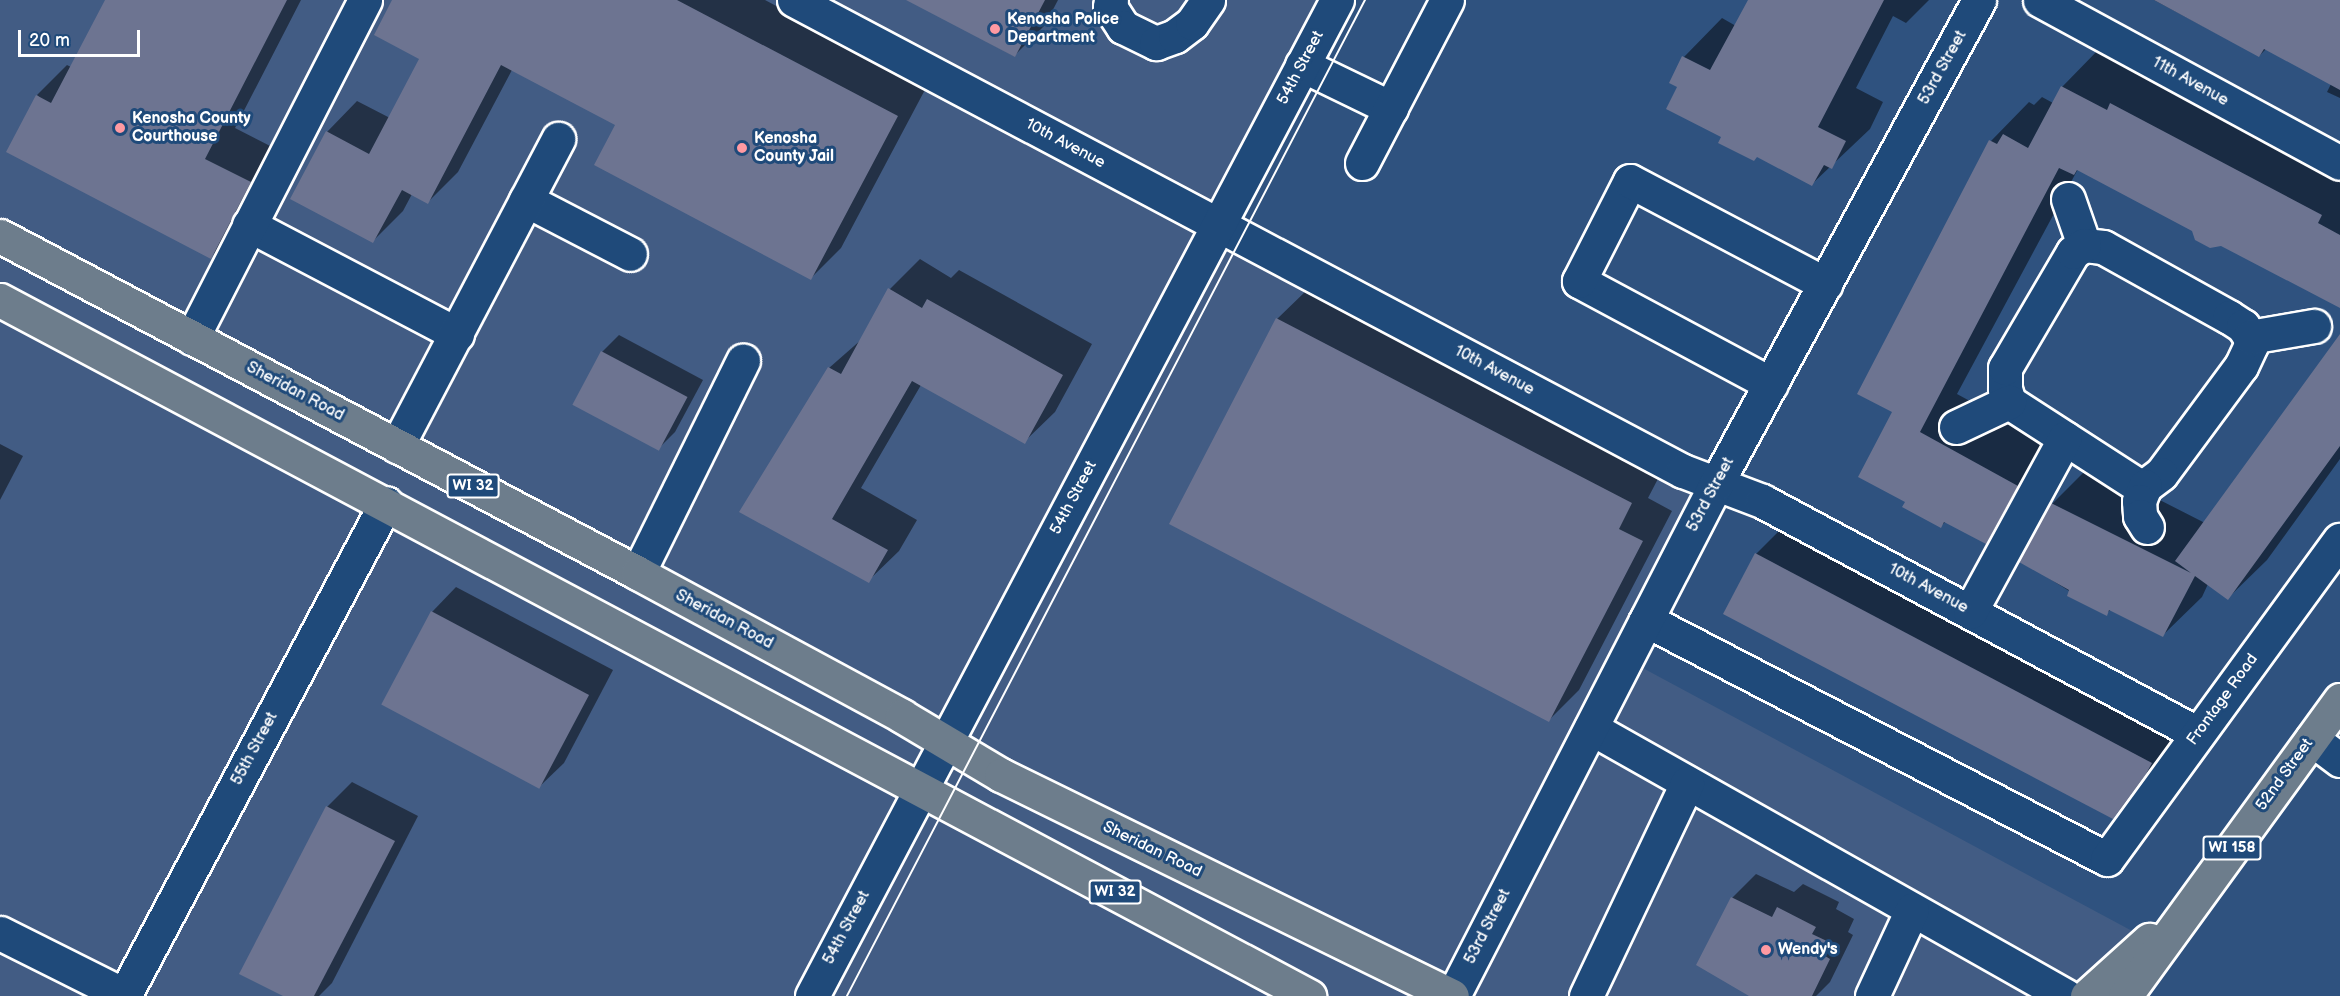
<!DOCTYPE html>
<html>
<head>
<meta charset="utf-8">
<style>
  body { margin:0 }
  #map { position:relative; width:2340px; height:996px; overflow:hidden; background:#2f527f; font-family:"Balsamiq Sans",sans-serif }
  div>[style] { position:absolute }
  .built>* { inset:0; background:#425c84 }
  .shadow>* { inset:0; background:#0007 }
  .building>* { inset:0; background:#6d7491; transform-origin:0 0 }
  .roads { filter:drop-shadow(2px 0 #fff) drop-shadow(-2px 0 #fff) drop-shadow(0 2px #fff) drop-shadow(0 -2px #fff) }
  .minor>* { height:33px; margin:-16.5px; padding:0 16.5px; transform-origin:16.5px; border-radius:16.5px; background:#1f4a7a }
  .major>* { height:33px; margin:-16.5px; padding:0 16.5px; transform-origin:16.5px; border-radius:16.5px; background:#6d7d8c }
  .tram>* { height:1.5px; margin:-0.75px; padding:0 0.75px; transform-origin:0.75px; border-radius:0.75px; background:#fff }
  .dots>* { width:16px; height:16px; translate:-50% -50%; box-sizing:border-box; border:3px solid #1f4a7a; border-radius:50% }
  span { translate:-50% -50%; white-space:nowrap; text-align:center; line-height:1.15; -webkit-text-stroke:6px #1f4a7a; paint-order:stroke }
  .shield-label span { padding:2px 4px; background:#1f4a7a; border:2px solid; border-radius:4px; -webkit-text-stroke-width:0 }
  .shield-label { font-size:15px; color:#fff; font-weight:700 }
  .poi-label { font-size:16px; color:#fff; font-weight:700 }
  .left { translate:0 -50%; text-align:left }
  .street-label { font-size:16px; color:#fff }
  .scale { position:absolute; left:18px; top:30px; width:122px; height:27px; box-sizing:border-box; border:3px solid #fff; border-top:0; padding-left:8px; font-size:18px; line-height:21px; white-space:nowrap; color:#fff; -webkit-text-stroke:4px #1f4a7a; paint-order:stroke }
</style>
</head>
<body>
<div id="map">
  <div class="built">
    <div style="clip-path:polygon(0 0,1337px 0,1218px 225px,1716px 484px,1626px 659px,2149px 940px,2087px 996px,0 996px)"></div>
  </div>
  <div class="shadow">
    <div style="clip-path:polygon(107px 0,301px 0,235px 128px,280px 151px,241px 227px,211px 257px,37px 95px,67px 65px,71px 67px)"></div>
    <div style="clip-path:polygon(394px 0,765px 0,927px 86px,841px 248px,811px 278px,617px 125px,512px 70px,458px 172px,428px 202px,412px 194px,403px 211px,373px 241px,327px 132px,357px 101px,390px 118px,421px 58px)"></div>
    <div style="clip-path:polygon(909px 0,1058px 0,1045px 25px,1014px 56px)"></div>
    <div style="clip-path:polygon(1750px 0,1929px 0,1906px 23px,1893px 16px,1856px 88px,1883px 102px,1870px 129px,1812px 184px,1723px 137px,1679px 87px,1684px 57px,1722px 18px,1736px 26px)"></div>
    <div style="clip-path:polygon(2154px 0,2340px 0,2340px 98px,2327px 92px,2331px 84px,2266px 49px,2259px 56px)"></div>
    <div style="clip-path:polygon(2100px 48px,2340px 166px,2340px 307px,2078px 169px,1957px 394px,2055px 447px,2024px 504px,1985px 542px,1946px 521px,1941px 526px,1907px 501px,1894px 412px,1991px 141px,2029px 102px,2034px 105px,2042px 97px,2053px 103px,2062px 87px)"></div>
    <div style="clip-path:polygon(920px 259px,951px 278px,959px 270px,1092px 344px,1055px 412px,1024px 442px,921px 385px,861px 488px,917px 520px,899px 551px,868px 581px,742px 511px,829px 368px,862px 339px,890px 289px)"></div>
    <div style="clip-path:polygon(1308px 289px,1661px 473px,1648px 498px,1672px 511px,1579px 690px,1549px 720px,1277px 319px)"></div>
    <div style="clip-path:polygon(619px 335px,703px 380px,675px 432px,658px 449px,602px 352px)"></div>
    <div style="clip-path:polygon(2340px 336px,2340px 459px,2267px 560px,2228px 598px,2208px 584px,2202px 597px,2163px 635px,2111px 609px,2106px 614px,2021px 561px,2052px 504px,2091px 465px,2205px 523px)"></div>
    <div style="clip-path:polygon(0 444px,23px 456px,0 500px)"></div>
    <div style="clip-path:polygon(1795px 515px,2189px 724px,2151px 779px,2112px 818px,1756px 554px)"></div>
    <div style="clip-path:polygon(456px 587px,613px 670px,564px 763px,539px 787px,432px 612px)"></div>
    <div style="clip-path:polygon(352px 782px,418px 816px,332px 983px,319px 996px,286px 996px,241px 973px,327px 807px)"></div>
    <div style="clip-path:polygon(1756px 874px,1794px 892px,1803px 884px,1839px 902px,1836px 909px,1854px 919px,1848px 932px,1853px 935px,1830px 982px,1816px 996px,1756px 996px,1732px 898px)"></div>
  </div>
  <div class="building">
    <div style="clip-path:polygon(105px 0,287px 0,205px 159px,251px 182px,211px 259px,6px 152px,36px 95px,51px 103px)"></div>
    <div style="clip-path:polygon(392px 0,677px 0,898px 116px,811px 280px,594px 165px,615px 125px,501px 65px,428px 204px,402px 190px,373px 243px,290px 199px,326px 131px,369px 154px,419px 59px,374px 35px)"></div>
    <div style="clip-path:polygon(906px 0,1045px 0,1015px 57px)"></div>
    <div style="clip-path:polygon(1748px 0,1884px 0,1818px 127px,1846px 141px,1832px 169px,1824px 165px,1812px 186px,1757px 157px,1754px 161px,1718px 143px,1721px 137px,1666px 109px,1677px 87px,1669px 83px,1682px 56px,1710px 70px)"></div>
    <div style="clip-path:polygon(2154px 0,2340px 0,2340px 90px,2264px 49px,2259px 57px)"></div>
    <div style="clip-path:polygon(2061px 86px,2107px 110px,2110px 103px,2322px 215px,2318px 223px,2340px 235px,2340px 308px,2221px 246px,2210px 248px,2195px 240px,2192px 231px,2077px 170px,2074px 175px,2059px 168px,1920px 432px,2018px 486px,1986px 544px,1944px 522px,1941px 528px,1902px 507px,1905px 502px,1858px 477px,1892px 412px,1857px 394px,1989px 140px,1997px 144px,2003px 134px,2028px 148px)"></div>
    <div style="clip-path:polygon(888px 288px,922px 308px,927px 299px,1063px 375px,1025px 444px,912px 381px,832px 519px,888px 550px,869px 583px,739px 512px,828px 367px,841px 374px)"></div>
    <div style="clip-path:polygon(1276px 318px,1632px 503px,1619px 529px,1643px 541px,1549px 722px,1169px 524px)"></div>
    <div style="clip-path:polygon(2340px 334px,2340px 446px,2228px 600px,2195px 576px,2163px 637px,2109px 610px,2107px 616px,2067px 596px,2069px 590px,2019px 562px,2051px 503px,2191px 573px,2175px 561px)"></div>
    <div style="left:601px;top:351px;width:98px;height:61px;rotate:28deg"></div>
    <div style="clip-path:polygon(1755px 553px,2152px 763px,2146px 774px,2113px 819px,1723px 614px)"></div>
    <div style="left:431px;top:611px;width:179px;height:106px;rotate:28deg"></div>
    <div style="clip-path:polygon(326px 806px,395px 841px,314px 996px,283px 996px,239px 974px)"></div>
    <div style="clip-path:polygon(1731px 897px,1772px 917px,1777px 907px,1816px 927px,1812px 934px,1831px 943px,1825px 956px,1830px 959px,1812px 996px,1749px 996px,1696px 965px)"></div>
  </div>
  <div class="roads">
    <div class="minor">
      <div style="left:794px;top:0;width:1006px;rotate:27.92deg"></div>
      <div style="left:1683px;top:471px;width:85px;rotate:20.8deg"></div>
      <div style="left:1762px;top:501px;width:494px;rotate:28.1deg"></div>
      <div style="left:1111px;top:0;width:7px;rotate:98deg"></div>
      <div style="left:1110px;top:7px;width:24px;rotate:57deg"></div>
      <div style="left:1123px;top:27px;width:37px;rotate:26deg"></div>
      <div style="left:1156px;top:43px;width:20px;rotate:-20deg"></div>
      <div style="left:1175px;top:36px;width:21px;rotate:-37deg"></div>
      <div style="left:1192px;top:23px;width:28px;rotate:-55deg"></div>
      <div style="left:2040px;top:0;width:341px;rotate:28.5deg"></div>
      <div style="left:1302px;top:65px;width:99px;rotate:25.8deg"></div>
      <div style="left:1362px;top:163px;width:184px;rotate:-62.5deg"></div>
      <div style="left:2068px;top:199px;width:49px;rotate:70.8deg"></div>
      <div style="left:526px;top:200px;width:117px;rotate:27.4deg"></div>
      <div style="left:249px;top:225px;width:235px;rotate:27.7deg"></div>
      <div style="left:2084px;top:245px;width:19px;rotate:6deg"></div>
      <div style="left:2103px;top:247px;width:144px;rotate:29.1deg"></div>
      <div style="left:2229px;top:317px;width:17px;rotate:33deg"></div>
      <div style="left:2243px;top:326px;width:13px;rotate:58deg"></div>
      <div style="left:2250px;top:337px;width:8px;rotate:83deg"></div>
      <div style="left:2251px;top:345px;width:23px;rotate:115deg"></div>
      <div style="left:2241px;top:366px;width:134px;rotate:126.5deg"></div>
      <div style="left:2161px;top:474px;width:20px;rotate:143deg"></div>
      <div style="left:2145px;top:486px;width:9px;rotate:-167deg"></div>
      <div style="left:2136px;top:484px;width:151px;rotate:-147.2deg"></div>
      <div style="left:2009px;top:402px;width:14px;rotate:-107deg"></div>
      <div style="left:2005px;top:389px;width:21px;rotate:-90deg"></div>
      <div style="left:2005px;top:368px;width:134px;rotate:-59.6deg"></div>
      <div style="left:2073px;top:252px;width:13px;rotate:-32deg"></div>
      <div style="left:2250px;top:337px;width:65px;rotate:-9.8deg"></div>
      <div style="left:192px;top:338px;width:380px;rotate:-62.9deg"></div>
      <div style="left:1771px;top:384px;width:218px;rotate:-151.8deg"></div>
      <div style="left:1579px;top:281px;width:112px;rotate:-63deg"></div>
      <div style="left:1630px;top:181px;width:221px;rotate:27.8deg"></div>
      <div style="left:1956px;top:427px;width:59px;rotate:-25.3deg"></div>
      <div style="left:397px;top:446px;width:347px;rotate:-62.3deg"></div>
      <div style="left:2145px;top:486px;width:16px;rotate:112deg"></div>
      <div style="left:2139px;top:501px;width:15px;rotate:86deg"></div>
      <div style="left:2140px;top:516px;width:13px;rotate:58deg"></div>
      <div style="left:638px;top:573px;width:237px;rotate:-63.7deg"></div>
      <div style="left:1970px;top:612px;width:198px;rotate:-61.4deg"></div>
      <div style="left:1646px;top:620px;width:519px;rotate:27.4deg"></div>
      <div style="left:2107px;top:859px;width:395px;rotate:-53.9deg"></div>
      <div style="left:1591px;top:728px;width:545px;rotate:29.43deg"></div>
      <div style="left:2312px;top:739px;width:35px;rotate:37deg"></div>
      <div style="left:0;top:933px;width:141px;rotate:26.6deg"></div>
      <div style="left:124px;top:996px;width:558px;rotate:-62.01deg"></div>
      <div style="left:812px;top:996px;width:1126px;rotate:-62.21deg"></div>
      <div style="left:1453px;top:996px;width:576px;rotate:-62.81deg"></div>
      <div style="left:1716px;top:484px;width:551px;rotate:-61.48deg"></div>
      <div style="left:1586px;top:996px;width:236px;rotate:-64.6deg"></div>
      <div style="left:1872px;top:996px;width:95px;rotate:-65.1deg"></div>
    </div>
    <div class="major">
      <div style="left:0;top:236px;width:722px;rotate:27.84deg"></div>
      <div style="left:638px;top:573px;width:300px;rotate:28.4deg"></div>
      <div style="left:902px;top:716px;width:115px;rotate:30.8deg"></div>
      <div style="left:1001px;top:775px;width:502px;rotate:26.11deg"></div>
      <div style="left:0;top:300px;width:1483px;rotate:28deg"></div>
      <div style="left:2087px;top:996px;width:84px;rotate:-42.1deg"></div>
      <div style="left:2125px;top:996px;width:366px;rotate:-54deg"></div>
    </div>
  </div>
  <div class="tram">
    <div style="left:847px;top:996px;width:1123px;rotate:-62.52deg"></div>
  </div>
  <div class="dots">
    <div style="left:995px;top:29px;background:#ff9aa2"></div>
    <div style="left:120px;top:128px;background:#ff9aa2"></div>
    <div style="left:742px;top:148px;background:#ff9aa2"></div>
    <div style="left:1766px;top:950px;background:#ff9aa2"></div>
  </div>
  <div class="shield-label">
    <span style="left:473px;top:486px">WI 32</span>
    <span style="left:2232px;top:848px">WI 158</span>
    <span style="left:1115px;top:892px">WI 32</span>
  </div>
  <div class="poi-label">
    <span class="left" style="left:1007px;top:29px">Kenosha Police<br>Department</span>
    <span class="left" style="left:132px;top:128px">Kenosha County<br>Courthouse</span>
    <span class="left" style="left:754px;top:148px">Kenosha<br>County Jail</span>
    <span class="left" style="left:1778px;top:950px">Wendy's</span>
  </div>
  <div class="street-label">
    <span style="left:1301px;top:68px;rotate:-62deg">54th Street</span>
    <span style="left:1943px;top:68px;rotate:-61deg">53rd Street</span>
    <span style="left:2190px;top:82px;rotate:29deg">11th Avenue</span>
    <span style="left:1065px;top:144px;rotate:28deg">10th Avenue</span>
    <span style="left:1494px;top:371px;rotate:28deg">10th Avenue</span>
    <span style="left:295px;top:392px;rotate:28deg">Sheridan Road</span>
    <span style="left:1711px;top:495px;rotate:-62deg">53rd Street</span>
    <span style="left:1074px;top:498px;rotate:-62deg">54th Street</span>
    <span style="left:1928px;top:589px;rotate:28deg">10th Avenue</span>
    <span style="left:724px;top:620px;rotate:28deg">Sheridan Road</span>
    <span style="left:2223px;top:700px;rotate:-54deg">Frontage Road</span>
    <span style="left:255px;top:749px;rotate:-62deg">55th Street</span>
    <span style="left:2285px;top:775px;rotate:-54deg">52nd Street</span>
    <span style="left:1152px;top:850px;rotate:26deg">Sheridan Road</span>
    <span style="left:1488px;top:927px;rotate:-63deg">53rd Street</span>
    <span style="left:847px;top:928px;rotate:-62deg">54th Street</span>
  </div>
  <div class="scale">20 m</div>
</div>
</body>
</html>
